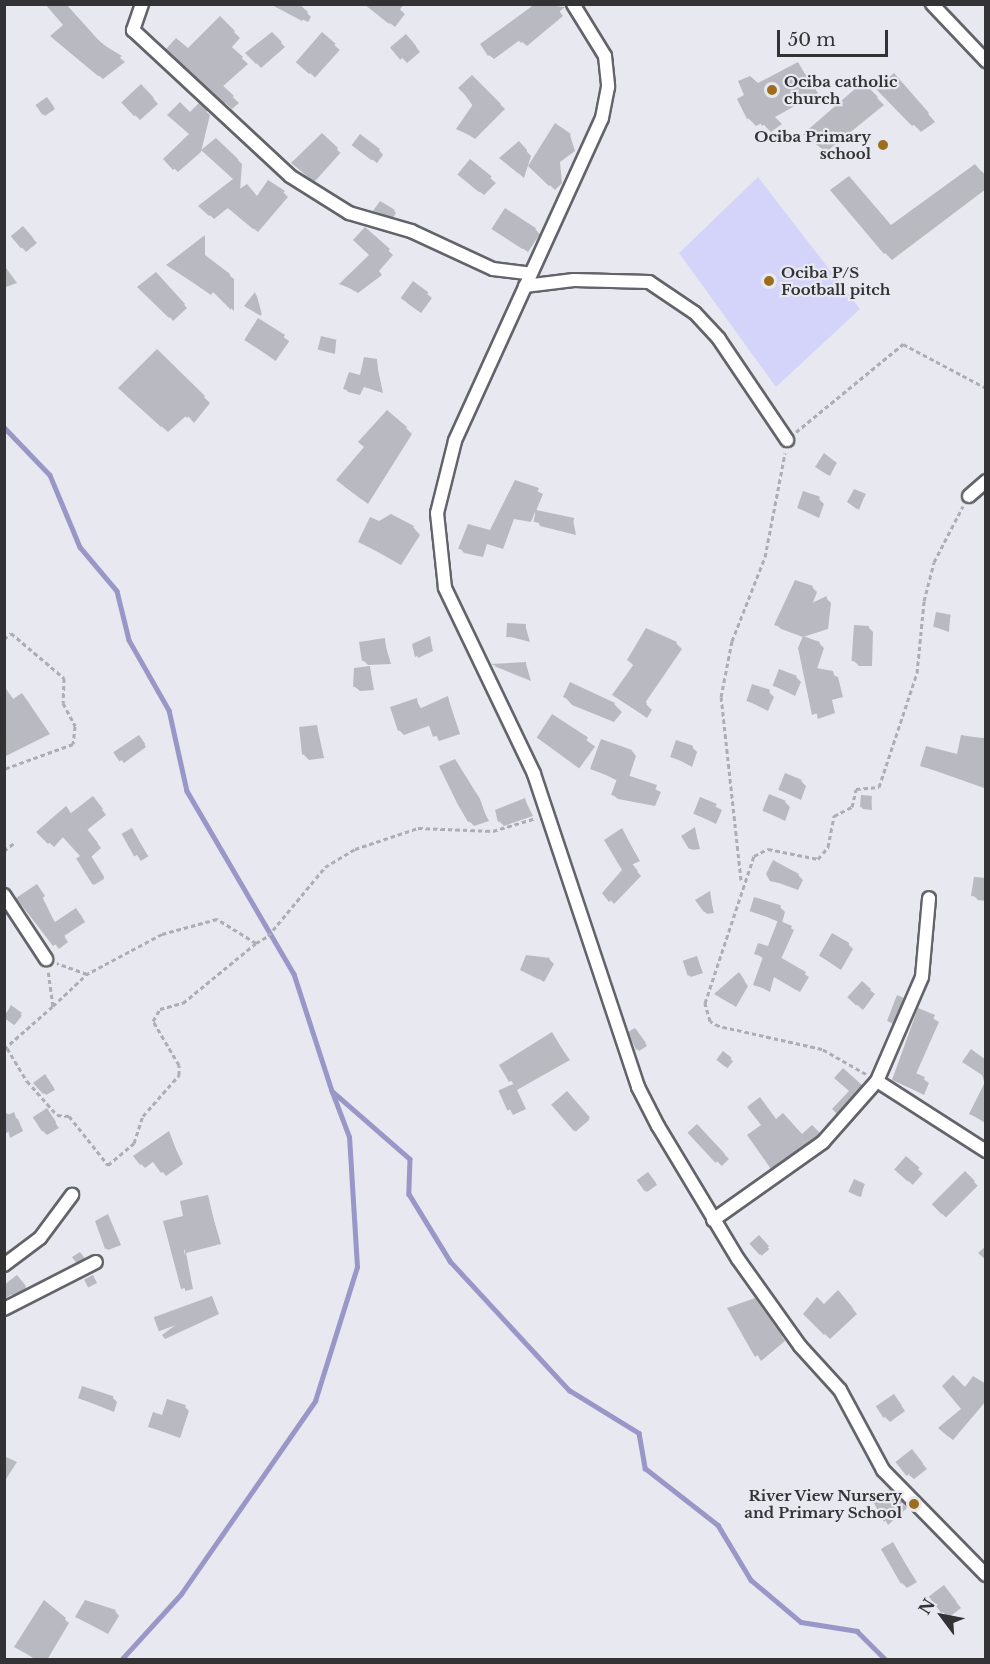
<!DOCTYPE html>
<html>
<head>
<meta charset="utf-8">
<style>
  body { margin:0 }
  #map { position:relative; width:990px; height:1664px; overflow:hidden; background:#e8e8f0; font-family:"Libre Baskerville",serif }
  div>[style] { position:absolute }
  .green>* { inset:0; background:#d4d4fb }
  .shadow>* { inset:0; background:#0003; transform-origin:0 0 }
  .stream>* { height:4.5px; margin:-2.25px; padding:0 2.25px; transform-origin:2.25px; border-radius:2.25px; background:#9897c7 }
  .building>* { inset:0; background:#b9b9c1; transform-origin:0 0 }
  .path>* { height:3px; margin-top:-1.5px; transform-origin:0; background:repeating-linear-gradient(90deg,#adadb3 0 4.5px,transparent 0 7.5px) }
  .roads { filter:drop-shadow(2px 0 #63636a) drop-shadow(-2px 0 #63636a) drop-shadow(0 2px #63636a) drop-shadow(0 -2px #63636a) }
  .minor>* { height:12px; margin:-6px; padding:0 6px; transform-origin:6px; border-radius:6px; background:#fff }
  .dots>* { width:16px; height:16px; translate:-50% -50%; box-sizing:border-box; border:3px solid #e8e8f0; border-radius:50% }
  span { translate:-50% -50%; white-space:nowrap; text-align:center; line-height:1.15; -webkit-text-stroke:4.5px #e8e8f0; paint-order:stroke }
  .poi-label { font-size:15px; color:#333336; font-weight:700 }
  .left { translate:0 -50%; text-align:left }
  .right { translate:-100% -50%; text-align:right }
  .frame { position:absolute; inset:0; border:6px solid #333336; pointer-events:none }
  .north { position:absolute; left:912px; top:1586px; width:60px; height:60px; -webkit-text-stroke:4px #e8e8f0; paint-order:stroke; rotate:302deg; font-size:16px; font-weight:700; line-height:24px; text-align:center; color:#333336 }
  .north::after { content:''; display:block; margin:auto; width:21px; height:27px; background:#333336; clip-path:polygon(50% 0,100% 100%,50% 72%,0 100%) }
  .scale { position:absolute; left:777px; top:30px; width:111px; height:27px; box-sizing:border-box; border:3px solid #333336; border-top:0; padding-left:8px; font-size:18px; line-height:21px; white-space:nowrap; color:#333336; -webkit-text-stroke:4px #e8e8f0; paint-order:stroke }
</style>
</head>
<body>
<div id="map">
  <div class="green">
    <div style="clip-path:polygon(758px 177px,860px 309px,776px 387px,679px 253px)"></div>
  </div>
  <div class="shadow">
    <div style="clip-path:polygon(272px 4px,307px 13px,311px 17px,308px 22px)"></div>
    <div style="clip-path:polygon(394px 4px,405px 14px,395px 27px,373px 10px)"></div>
    <div style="clip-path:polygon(537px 4px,554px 4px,563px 16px,527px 46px,520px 40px,494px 59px,489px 55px)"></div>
    <div style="clip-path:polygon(220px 18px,240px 38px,231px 48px,248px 64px,222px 87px,239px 103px,232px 109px,168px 49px,188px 50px)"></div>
    <div style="clip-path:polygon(66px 25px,97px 39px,125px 62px,103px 79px,57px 41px)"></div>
    <div style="clip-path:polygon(272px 34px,285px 47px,261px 68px,247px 53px)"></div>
    <div style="left:322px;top:34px;width:24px;height:37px;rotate:42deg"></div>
    <div style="clip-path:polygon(411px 40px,420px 52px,407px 63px,392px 47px)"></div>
    <div style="clip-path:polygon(798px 64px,818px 93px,775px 117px,782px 124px,771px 132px,762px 123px,756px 126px,748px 118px,758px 85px)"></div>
    <div style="clip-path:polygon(472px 77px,505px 109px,475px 139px,458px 128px,473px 106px,460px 88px)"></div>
    <div style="clip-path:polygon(902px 83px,935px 122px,921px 132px,878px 89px)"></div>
    <div style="clip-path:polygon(863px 84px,884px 105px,826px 152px,812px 141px)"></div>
    <div style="clip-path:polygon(146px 90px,158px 104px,140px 120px,122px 102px)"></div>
    <div style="clip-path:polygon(49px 101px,55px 109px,45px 116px,43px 114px)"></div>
    <div style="clip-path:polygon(199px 105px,210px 115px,201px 152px,178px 172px,165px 159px,191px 134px,190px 114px)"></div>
    <div style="clip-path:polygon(570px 135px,575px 151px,560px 162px,562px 183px,555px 190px,530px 166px)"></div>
    <div style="left:322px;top:136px;width:25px;height:40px;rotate:42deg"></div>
    <div style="clip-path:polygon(216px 140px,242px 164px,240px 191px,258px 198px,284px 193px,288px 197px,258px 232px,228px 208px,214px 219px,201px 206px,235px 180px)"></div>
    <div style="clip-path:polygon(519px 143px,531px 156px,524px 178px,506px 162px)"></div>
    <div style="clip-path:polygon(359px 150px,379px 150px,383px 155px,377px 163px)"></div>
    <div style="clip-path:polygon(470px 161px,496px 183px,484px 195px,463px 178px)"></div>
    <div style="clip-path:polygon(975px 166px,986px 175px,986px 189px,892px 260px,885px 253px,891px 226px)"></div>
    <div style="clip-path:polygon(375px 211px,394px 211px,396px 213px,393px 218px)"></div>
    <div style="clip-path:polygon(365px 229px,393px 255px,379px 271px,382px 275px,358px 293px,342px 284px,371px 255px)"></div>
    <div style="clip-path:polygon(494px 229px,535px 229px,540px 234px,528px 252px)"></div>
    <div style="clip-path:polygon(28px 233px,37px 243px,26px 252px,13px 237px)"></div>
    <div style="clip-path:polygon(205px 237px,205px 257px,234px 279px,234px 311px,214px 291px,211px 295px,168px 265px)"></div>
    <div style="clip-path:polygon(4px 265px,17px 283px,6px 287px,4px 286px)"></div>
    <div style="clip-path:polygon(156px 274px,187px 308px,173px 321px,170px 317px)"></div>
    <div style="clip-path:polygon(414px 283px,432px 298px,421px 313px,407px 303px)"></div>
    <div style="clip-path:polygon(255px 294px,257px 296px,262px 315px,248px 307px)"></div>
    <div style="left:259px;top:320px;width:37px;height:24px;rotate:35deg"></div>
    <div style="clip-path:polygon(336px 341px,335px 354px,319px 348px)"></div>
    <div style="clip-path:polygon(157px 351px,210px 403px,194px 423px,187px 415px,168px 432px,126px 395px)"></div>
    <div style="clip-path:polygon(376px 360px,383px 393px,364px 387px,360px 395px,348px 392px,345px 388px)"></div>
    <div style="clip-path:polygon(406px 428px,412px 434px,368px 504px,344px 486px)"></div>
    <div style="clip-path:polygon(836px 464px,830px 476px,819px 469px)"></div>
    <div style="clip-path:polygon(515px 481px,543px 494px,536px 511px,573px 520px,576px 535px,540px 526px,535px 512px,531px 522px,514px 519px,503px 549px,487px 544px,483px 557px,464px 553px,460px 548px,491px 532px)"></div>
    <div style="clip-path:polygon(865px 495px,859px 510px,851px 504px)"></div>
    <div style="clip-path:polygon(819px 499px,824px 504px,819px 518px,798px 508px)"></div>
    <div style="clip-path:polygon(380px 522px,413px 527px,420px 535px,401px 565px,360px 542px)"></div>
    <div style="clip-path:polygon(812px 587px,817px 592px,812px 605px,826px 598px,831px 603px,828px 629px,803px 637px,781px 629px,776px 624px)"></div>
    <div style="clip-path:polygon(950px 617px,949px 632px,935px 627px)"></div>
    <div style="clip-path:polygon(525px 625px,530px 642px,508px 636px)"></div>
    <div style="clip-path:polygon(868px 627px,873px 632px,872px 666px,859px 666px,854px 661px)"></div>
    <div style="clip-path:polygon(430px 637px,433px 651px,418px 658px,414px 645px)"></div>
    <div style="clip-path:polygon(384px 640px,391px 664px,368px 665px,363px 660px)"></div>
    <div style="clip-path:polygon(676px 643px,682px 649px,645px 703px,652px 710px,647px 718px,614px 695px,634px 666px,628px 660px)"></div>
    <div style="clip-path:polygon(819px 643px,824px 648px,817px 669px,838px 677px,843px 697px,832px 700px,835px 713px,818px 719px,800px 648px)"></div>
    <div style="clip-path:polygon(526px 664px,531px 681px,494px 666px)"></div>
    <div style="clip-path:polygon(370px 667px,374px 690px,360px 691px,355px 687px)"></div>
    <div style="clip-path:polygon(796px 677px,801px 682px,795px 696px,775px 686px)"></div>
    <div style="clip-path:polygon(571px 684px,614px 704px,622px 712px,614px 722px,572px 705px,565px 697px)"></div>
    <div style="clip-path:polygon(6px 690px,14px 700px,26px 699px,50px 734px,4px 757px)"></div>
    <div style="clip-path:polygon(769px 692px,774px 697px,768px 711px,748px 701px)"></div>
    <div style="clip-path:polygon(448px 698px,460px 734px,439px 741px,431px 725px,404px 735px,399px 730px,416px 700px,422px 710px)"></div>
    <div style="left:553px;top:716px;width:52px;height:27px;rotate:36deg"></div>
    <div style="clip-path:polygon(317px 726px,324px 758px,309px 760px,304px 755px)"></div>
    <div style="clip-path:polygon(962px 737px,986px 738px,984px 788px,922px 766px,958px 756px)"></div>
    <div style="clip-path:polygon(141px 739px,146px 747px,124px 763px,116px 754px)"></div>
    <div style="clip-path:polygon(692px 747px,697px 752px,692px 767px,672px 756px)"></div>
    <div style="clip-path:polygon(632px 751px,636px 756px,629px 777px,661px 792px,655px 806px,618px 799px,613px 795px,618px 781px,592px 768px)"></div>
    <div style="clip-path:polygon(454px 761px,459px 766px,489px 821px,474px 826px,469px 821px)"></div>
    <div style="clip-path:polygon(801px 781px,806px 786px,801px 800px,780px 790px)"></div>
    <div style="clip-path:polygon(871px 798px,872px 810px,863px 809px,861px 807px)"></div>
    <div style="clip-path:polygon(701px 799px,722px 810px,716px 824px,696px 814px)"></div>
    <div style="clip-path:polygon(525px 800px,533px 816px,504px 826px,499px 821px)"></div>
    <div style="clip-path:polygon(785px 802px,790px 807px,785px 821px,765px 811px)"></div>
    <div style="clip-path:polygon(97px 803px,106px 815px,87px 830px,101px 848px,91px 857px,104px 879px,94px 885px,78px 860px,82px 857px,64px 836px,54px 847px,38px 832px)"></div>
    <div style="clip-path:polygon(695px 829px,700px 849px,692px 850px,690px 848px)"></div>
    <div style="left:132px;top:830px;width:31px;height:9px;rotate:58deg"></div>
    <div style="clip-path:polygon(622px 830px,640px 861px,631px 865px,641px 876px,614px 904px,604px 893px,624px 870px)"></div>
    <div style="clip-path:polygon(798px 875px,803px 880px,798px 890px,771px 880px)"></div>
    <div style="clip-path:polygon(986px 880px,986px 901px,978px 900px,973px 895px)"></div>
    <div style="clip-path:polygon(37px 886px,55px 923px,80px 914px,85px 922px,64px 936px,68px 942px,59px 949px,18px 898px)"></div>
    <div style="clip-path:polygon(709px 893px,714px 913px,707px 914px,705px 912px)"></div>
    <div style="clip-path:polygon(780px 907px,785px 912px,782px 923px,794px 930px,781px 959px,809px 977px,800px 992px,774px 977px,770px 992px,755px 984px,764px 959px,756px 953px,769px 948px,779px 922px,752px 911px)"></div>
    <div style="clip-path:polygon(848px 944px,853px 949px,841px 970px,820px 956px)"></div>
    <div style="clip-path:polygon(697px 958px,703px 973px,691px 977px,689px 975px)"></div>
    <div style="clip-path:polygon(549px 959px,554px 964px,544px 982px,522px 969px)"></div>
    <div style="clip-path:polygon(739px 974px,748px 986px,736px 1007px,717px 994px)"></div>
    <div style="clip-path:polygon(870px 990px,875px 994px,863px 1010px,855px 1003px)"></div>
    <div style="clip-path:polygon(903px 999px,908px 1004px,898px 1027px,888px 1021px)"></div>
    <div style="left:11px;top:1007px;width:14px;height:12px;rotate:39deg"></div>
    <div style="clip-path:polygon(919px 1010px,939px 1022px,916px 1074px,929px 1083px,924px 1095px,894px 1080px)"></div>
    <div style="clip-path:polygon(637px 1031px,647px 1046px,639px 1051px,637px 1049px)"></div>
    <div style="clip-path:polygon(551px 1034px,570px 1060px,517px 1090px,526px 1109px,513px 1115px,500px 1091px,514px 1085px,501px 1065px)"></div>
    <div style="left:723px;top:1053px;width:13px;height:9px;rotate:39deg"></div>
    <div style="clip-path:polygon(986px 1057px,985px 1123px,971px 1114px,985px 1085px,982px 1075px,967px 1065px)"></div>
    <div style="clip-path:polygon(843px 1070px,865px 1090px,842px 1116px,834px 1109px,851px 1091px)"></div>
    <div style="clip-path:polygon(47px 1078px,55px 1090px,46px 1095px,35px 1083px)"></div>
    <div style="left:567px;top:1093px;width:35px;height:18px;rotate:50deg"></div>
    <div style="clip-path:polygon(46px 1110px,59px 1128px,47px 1135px,42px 1130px)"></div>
    <div style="clip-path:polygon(4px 1112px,18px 1119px,23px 1131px,10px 1138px)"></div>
    <div style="clip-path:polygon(777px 1120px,802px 1136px,812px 1127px,823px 1138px,776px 1172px)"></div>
    <div style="left:697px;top:1126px;width:46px;height:10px;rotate:46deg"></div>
    <div style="clip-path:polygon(168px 1133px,183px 1164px,166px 1176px,154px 1161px,145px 1168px,141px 1164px)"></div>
    <div style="left:906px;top:1158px;width:23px;height:15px;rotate:43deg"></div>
    <div style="left:965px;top:1173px;width:18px;height:45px;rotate:45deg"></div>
    <div style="clip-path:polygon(650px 1176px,657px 1185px,647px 1192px,645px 1190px)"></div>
    <div style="clip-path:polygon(864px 1185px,861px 1197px,852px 1193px)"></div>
    <div style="clip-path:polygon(207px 1197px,221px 1244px,186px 1253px,193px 1289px,185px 1291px,185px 1217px)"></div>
    <div style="clip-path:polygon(108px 1216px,121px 1245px,108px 1250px,106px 1248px)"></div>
    <div style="left:759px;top:1237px;width:16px;height:10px;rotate:50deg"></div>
    <div style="clip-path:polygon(986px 1246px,986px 1260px,978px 1253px)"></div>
    <div style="clip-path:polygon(80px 1252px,86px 1260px,78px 1265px,72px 1257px)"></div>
    <div style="left:93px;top:1275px;width:9px;height:10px;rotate:63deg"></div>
    <div style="clip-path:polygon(21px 1282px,30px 1292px,17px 1300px,5px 1287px)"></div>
    <div style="clip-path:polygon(843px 1297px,857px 1314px,830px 1339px,805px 1314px)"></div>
    <div style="clip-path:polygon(212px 1298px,219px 1314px,165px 1339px,162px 1335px)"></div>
    <div style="clip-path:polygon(759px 1305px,785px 1341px,761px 1361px,729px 1309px)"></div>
    <div style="clip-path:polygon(986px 1386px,986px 1401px,953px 1440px,943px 1432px)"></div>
    <div style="clip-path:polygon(112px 1397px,117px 1402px,114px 1412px,79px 1398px)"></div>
    <div style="clip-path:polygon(898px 1401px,905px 1411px,890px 1422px,885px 1417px)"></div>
    <div style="clip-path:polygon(185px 1407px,189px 1411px,180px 1438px,150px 1427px)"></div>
    <div style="clip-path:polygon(4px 1456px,17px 1462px,4px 1482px)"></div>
    <div style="clip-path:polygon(916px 1456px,927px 1469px,914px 1479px,909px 1475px)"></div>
    <div style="clip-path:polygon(890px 1491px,907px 1508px,888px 1525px,876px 1503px)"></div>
    <div style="clip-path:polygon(892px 1544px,917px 1582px,907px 1588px,902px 1583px)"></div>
    <div style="clip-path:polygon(948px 1592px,961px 1608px,948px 1618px,931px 1598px)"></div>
    <div style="clip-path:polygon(44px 1602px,69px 1623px,47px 1660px,36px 1660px,16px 1646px)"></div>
    <div style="clip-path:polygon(115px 1611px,119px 1616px,108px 1634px,76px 1617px)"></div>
  </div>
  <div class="stream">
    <div style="left:4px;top:427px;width:66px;rotate:46.2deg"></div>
    <div style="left:50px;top:475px;width:78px;rotate:67.4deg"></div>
    <div style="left:80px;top:547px;width:57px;rotate:49.9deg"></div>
    <div style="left:117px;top:591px;width:50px;rotate:76.2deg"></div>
    <div style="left:129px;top:640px;width:81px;rotate:60.3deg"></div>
    <div style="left:169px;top:710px;width:83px;rotate:77.5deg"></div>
    <div style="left:187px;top:791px;width:212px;rotate:59.7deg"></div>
    <div style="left:294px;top:974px;width:123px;rotate:72deg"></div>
    <div style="left:332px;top:1091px;width:103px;rotate:41.1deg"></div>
    <div style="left:410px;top:1159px;width:35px;rotate:92deg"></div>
    <div style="left:409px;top:1194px;width:79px;rotate:58.5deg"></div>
    <div style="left:450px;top:1261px;width:176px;rotate:47.3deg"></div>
    <div style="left:569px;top:1390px;width:82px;rotate:31.6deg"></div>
    <div style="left:639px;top:1433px;width:36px;rotate:80deg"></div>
    <div style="left:645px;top:1468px;width:93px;rotate:38deg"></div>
    <div style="left:718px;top:1525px;width:64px;rotate:59deg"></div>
    <div style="left:751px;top:1580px;width:65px;rotate:40deg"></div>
    <div style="left:801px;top:1622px;width:57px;rotate:9.1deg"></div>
    <div style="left:857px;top:1631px;width:41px;rotate:45deg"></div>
    <div style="left:121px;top:1660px;width:89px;rotate:-47.7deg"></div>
    <div style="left:181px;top:1594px;width:235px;rotate:-55.2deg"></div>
    <div style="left:315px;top:1401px;width:140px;rotate:-72.6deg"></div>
    <div style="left:357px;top:1267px;width:130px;rotate:-93.5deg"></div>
    <div style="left:349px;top:1137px;width:48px;rotate:-110.7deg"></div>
  </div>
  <div class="building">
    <div style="clip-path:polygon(45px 4px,66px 4px,102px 44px,122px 56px,98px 76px,50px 36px,63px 25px)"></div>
    <div style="clip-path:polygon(270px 4px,299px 4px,308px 12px,302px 21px)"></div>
    <div style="clip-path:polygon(364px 4px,404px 4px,389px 24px)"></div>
    <div style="clip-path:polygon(535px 4px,565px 7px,521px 43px,515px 36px,488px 56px,480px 44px)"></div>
    <div style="clip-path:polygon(220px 16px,235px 31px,225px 41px,243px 57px,217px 80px,234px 96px,225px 104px,166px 49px,176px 38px,188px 48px)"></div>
    <div style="clip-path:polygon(272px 32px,282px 42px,256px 64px,245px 53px)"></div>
    <div style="left:322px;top:32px;width:18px;height:40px;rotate:41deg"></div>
    <div style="left:406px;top:34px;width:16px;height:21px;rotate:50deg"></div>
    <div style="clip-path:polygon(798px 62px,811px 85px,769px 109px,775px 116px,762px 126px,756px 115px,747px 119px,737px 99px,744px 95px,738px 81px,750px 76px,758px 83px)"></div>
    <div style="clip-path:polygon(894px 73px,929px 113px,912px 126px,876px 89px)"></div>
    <div style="clip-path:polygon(472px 75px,501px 104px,469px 135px,456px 129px,474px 103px,458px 88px)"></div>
    <div style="clip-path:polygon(863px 82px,878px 97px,817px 145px,803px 134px)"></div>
    <div style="left:141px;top:84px;width:19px;height:27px;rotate:47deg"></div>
    <div style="left:47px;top:97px;width:12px;height:14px;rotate:55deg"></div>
    <div style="clip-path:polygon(180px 102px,190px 112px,199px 103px,207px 110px,198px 148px,173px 170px,163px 159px,189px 134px,167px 115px)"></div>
    <div style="clip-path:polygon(555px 123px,571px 134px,565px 143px,571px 146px,556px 157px,558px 178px,549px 186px,528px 166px)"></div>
    <div style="clip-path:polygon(322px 133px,338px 148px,314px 181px,291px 163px)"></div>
    <div style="left:360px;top:134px;width:25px;height:14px;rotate:37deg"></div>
    <div style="clip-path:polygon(216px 138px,238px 159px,235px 192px,247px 184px,257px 196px,268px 180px,285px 191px,253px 229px,223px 204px,209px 216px,198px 206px,233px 179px,201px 150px)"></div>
    <div style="clip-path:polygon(519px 141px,527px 150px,519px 174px,499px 158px)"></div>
    <div style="left:470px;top:159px;width:28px;height:20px;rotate:39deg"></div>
    <div style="clip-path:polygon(975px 164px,986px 177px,884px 254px,830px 190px,849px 176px,891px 225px)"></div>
    <div style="clip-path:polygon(380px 201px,395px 210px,390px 216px,373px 211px)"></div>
    <div style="left:505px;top:208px;width:37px;height:25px;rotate:33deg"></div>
    <div style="left:23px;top:226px;width:16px;height:16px;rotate:50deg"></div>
    <div style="clip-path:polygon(365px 227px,390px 249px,375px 266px,379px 269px,352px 289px,339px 284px,369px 255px,353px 240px)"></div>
    <div style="clip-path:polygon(205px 235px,201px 252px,230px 274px,231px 310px,209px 288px,206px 291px,166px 265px)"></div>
    <div style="clip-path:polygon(156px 272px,185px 304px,169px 318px,137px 287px)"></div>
    <div style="left:413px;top:281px;width:19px;height:21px;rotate:36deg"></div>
    <div style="clip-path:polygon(255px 292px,261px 316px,244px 306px)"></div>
    <div style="left:258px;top:318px;width:32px;height:26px;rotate:32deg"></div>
    <div style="left:321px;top:336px;width:16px;height:14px;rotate:14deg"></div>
    <div style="clip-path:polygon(157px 349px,205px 396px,187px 418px,179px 410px,161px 427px,118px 388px)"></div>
    <div style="clip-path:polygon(364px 357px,377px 359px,380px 391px,360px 385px,356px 393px,343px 389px,349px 372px,360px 375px)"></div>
    <div style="clip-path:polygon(387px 410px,407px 427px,361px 499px,336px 480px,364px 447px,358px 442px)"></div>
    <div style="clip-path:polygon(824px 453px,837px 463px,828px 475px,815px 467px)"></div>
    <div style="clip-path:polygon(515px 480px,539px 488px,526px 518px,509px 515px,498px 545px,483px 540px,478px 553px,458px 549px,468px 524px,490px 530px)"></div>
    <div style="clip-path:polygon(854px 489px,866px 494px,857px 509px,847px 502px)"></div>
    <div style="left:803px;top:491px;width:18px;height:18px;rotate:19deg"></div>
    <div style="left:536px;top:510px;width:39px;height:12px;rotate:12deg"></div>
    <div style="clip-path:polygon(391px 514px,414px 526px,393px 559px,358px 542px,370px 517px,379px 521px)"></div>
    <div style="clip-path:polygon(795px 580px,813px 586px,805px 606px,827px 596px,823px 625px,797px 633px,774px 625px)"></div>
    <div style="left:936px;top:612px;width:15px;height:15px;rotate:11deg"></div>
    <div style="left:507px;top:623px;width:19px;height:14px;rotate:3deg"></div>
    <div style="left:854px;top:625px;width:15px;height:36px;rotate:4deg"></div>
    <div style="clip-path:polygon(646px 628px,677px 642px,639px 698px,647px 703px,640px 713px,612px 695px,634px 664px,627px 660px)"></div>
    <div style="clip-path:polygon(430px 636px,431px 649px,415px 657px,412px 644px)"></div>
    <div style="clip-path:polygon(803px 636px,820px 642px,811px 667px,833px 671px,839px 692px,828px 696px,830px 708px,812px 715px,798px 648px)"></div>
    <div style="clip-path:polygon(385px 638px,387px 660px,362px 661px,359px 642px)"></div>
    <div style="clip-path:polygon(526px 662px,526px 677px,491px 664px)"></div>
    <div style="clip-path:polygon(370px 666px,370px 685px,353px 687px,354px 668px)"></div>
    <div style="left:779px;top:669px;width:19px;height:18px;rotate:21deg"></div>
    <div style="clip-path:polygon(570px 682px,615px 703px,606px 715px,563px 697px)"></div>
    <div style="left:752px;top:684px;width:19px;height:18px;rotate:18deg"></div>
    <div style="clip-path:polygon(4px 686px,13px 699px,22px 693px,46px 729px,19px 744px,16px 739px,10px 743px,4px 734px)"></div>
    <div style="clip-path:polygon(448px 696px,456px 729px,433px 737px,427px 720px,398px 731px,390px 707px,417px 698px,419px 709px)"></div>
    <div style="left:552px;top:714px;width:43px;height:28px;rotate:33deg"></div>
    <div style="left:317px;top:725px;width:28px;height:18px;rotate:84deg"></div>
    <div style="left:139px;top:735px;width:11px;height:31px;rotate:56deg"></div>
    <div style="clip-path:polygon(961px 735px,986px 739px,986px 770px,978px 783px,920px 766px,926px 746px,957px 754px)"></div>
    <div style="clip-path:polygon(601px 739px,632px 750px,624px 774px,657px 785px,651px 802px,611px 795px,617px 779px,590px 769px)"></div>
    <div style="left:676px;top:740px;width:18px;height:18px;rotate:19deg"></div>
    <div style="clip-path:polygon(455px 759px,480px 799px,486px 816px,468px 822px,457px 803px,439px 766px)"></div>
    <div style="left:785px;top:773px;width:18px;height:18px;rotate:22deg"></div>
    <div style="left:769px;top:794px;width:18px;height:18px;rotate:22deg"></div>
    <div style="left:861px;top:795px;width:11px;height:12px;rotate:5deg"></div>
    <div style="clip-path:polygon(93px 796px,103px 809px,83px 824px,98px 843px,80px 856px,59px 833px,48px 844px,36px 832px,66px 806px,71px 813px)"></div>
    <div style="left:700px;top:797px;width:18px;height:18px;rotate:22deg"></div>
    <div style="clip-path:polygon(525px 798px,529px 812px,498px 822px,495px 810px)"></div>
    <div style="clip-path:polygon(695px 827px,698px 847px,689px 849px,681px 836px)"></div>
    <div style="left:132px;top:828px;width:26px;height:12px;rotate:61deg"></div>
    <div style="clip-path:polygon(622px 828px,637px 857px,629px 860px,638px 871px,609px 902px,602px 893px,622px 870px,604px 840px)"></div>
    <div style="left:88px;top:851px;width:31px;height:14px;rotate:58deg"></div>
    <div style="clip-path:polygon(773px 860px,799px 874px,793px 886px,770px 881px,766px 874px)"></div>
    <div style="clip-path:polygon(974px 877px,986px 878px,986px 898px,971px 896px)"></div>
    <div style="clip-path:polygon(37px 884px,45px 896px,39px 900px,55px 922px,76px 908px,82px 917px,61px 931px,65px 937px,53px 946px,16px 898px)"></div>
    <div style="clip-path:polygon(710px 891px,713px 911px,704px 912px,695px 900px)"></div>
    <div style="left:754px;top:897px;width:28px;height:15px;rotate:17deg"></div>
    <div style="clip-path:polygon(778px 920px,792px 926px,778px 956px,806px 972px,796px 990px,771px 975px,766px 989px,753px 985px,763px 957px,754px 954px,758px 943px,768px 946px)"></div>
    <div style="left:832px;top:933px;width:20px;height:26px;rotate:30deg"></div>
    <div style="clip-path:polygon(526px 955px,550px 958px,538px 979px,520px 970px)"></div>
    <div style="left:697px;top:956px;width:16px;height:15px;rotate:72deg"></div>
    <div style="clip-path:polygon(739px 972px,745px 981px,731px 1004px,714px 994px)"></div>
    <div style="left:862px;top:981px;width:12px;height:22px;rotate:42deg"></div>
    <div style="clip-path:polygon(897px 995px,904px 998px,893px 1023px,887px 1021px)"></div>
    <div style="clip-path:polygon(11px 1005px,22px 1013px,13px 1024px,4px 1018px)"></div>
    <div style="clip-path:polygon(918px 1008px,935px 1015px,911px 1071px,925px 1077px,919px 1092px,892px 1080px)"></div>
    <div style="clip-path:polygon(635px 1028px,646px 1043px,636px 1050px,628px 1032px)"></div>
    <div style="clip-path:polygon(552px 1032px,564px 1052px,509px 1082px,499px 1065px)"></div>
    <div style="clip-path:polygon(971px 1049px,986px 1060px,986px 1077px,962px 1062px)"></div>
    <div style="left:723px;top:1051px;width:11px;height:11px;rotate:38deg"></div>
    <div style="clip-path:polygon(843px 1068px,862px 1085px,837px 1114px,832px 1109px,849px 1091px,834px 1078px)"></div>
    <div style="clip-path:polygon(45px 1074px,54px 1088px,43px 1094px,33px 1083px)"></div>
    <div style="clip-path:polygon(986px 1080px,986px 1113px,982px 1120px,969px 1114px)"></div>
    <div style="left:513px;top:1084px;width:22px;height:16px;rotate:66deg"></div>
    <div style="left:567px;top:1091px;width:35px;height:21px;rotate:49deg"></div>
    <div style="clip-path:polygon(760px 1097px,776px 1119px,783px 1113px,802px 1134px,812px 1125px,820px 1133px,771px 1169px,747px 1135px,761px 1125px,747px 1107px)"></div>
    <div style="left:47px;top:1108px;width:17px;height:17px;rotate:57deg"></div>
    <div style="clip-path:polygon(14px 1112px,19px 1126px,4px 1134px,4px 1117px)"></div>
    <div style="left:697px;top:1124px;width:41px;height:13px;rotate:47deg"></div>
    <div style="clip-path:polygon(169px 1131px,180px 1160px,161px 1173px,150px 1158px,140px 1165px,133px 1156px)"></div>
    <div style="left:906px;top:1156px;width:18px;height:18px;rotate:41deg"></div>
    <div style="left:965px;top:1171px;width:14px;height:47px;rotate:45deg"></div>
    <div style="left:648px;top:1172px;width:14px;height:14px;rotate:54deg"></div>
    <div style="left:854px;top:1179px;width:12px;height:14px;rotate:24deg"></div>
    <div style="clip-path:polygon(208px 1195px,219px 1242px,184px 1250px,190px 1287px,181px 1289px,163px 1221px,183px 1216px,180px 1201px)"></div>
    <div style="clip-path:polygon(108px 1214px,120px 1243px,105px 1249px,95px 1221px)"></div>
    <div style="left:759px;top:1235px;width:15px;height:13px;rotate:48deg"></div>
    <div style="clip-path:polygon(17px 1275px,26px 1286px,4px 1299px,4px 1285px)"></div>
    <div style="clip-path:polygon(838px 1290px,853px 1308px,824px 1335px,803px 1314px,817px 1297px,824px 1304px)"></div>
    <div style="left:212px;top:1296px;width:15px;height:62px;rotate:70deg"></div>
    <div style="clip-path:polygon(755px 1298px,782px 1336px,755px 1357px,727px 1308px)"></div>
    <div style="clip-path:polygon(953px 1375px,965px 1387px,973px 1376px,986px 1384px,986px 1394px,949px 1437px,938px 1428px,961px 1409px,942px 1386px)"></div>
    <div style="left:82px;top:1386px;width:33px;height:13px;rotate:18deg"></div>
    <div style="left:894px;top:1394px;width:14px;height:22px;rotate:56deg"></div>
    <div style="clip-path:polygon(167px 1399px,186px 1405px,175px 1435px,148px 1427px,153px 1412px,162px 1415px)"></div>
    <div style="left:912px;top:1449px;width:18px;height:21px;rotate:52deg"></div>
    <div style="clip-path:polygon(890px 1489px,904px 1503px,884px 1522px,874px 1503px)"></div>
    <div style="left:893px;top:1542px;width:40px;height:14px;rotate:60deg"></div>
    <div style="left:944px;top:1585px;width:21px;height:19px;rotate:53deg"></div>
    <div style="clip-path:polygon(44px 1600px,66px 1618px,36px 1659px,14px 1647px)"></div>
    <div style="clip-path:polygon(85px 1600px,116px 1610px,103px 1630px,75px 1617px)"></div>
  </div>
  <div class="path">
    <div style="left:796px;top:432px;width:139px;rotate:-39.4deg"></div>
    <div style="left:903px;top:344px;width:94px;rotate:27.9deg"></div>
    <div style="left:4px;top:639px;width:9px;rotate:-41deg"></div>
    <div style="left:11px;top:633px;width:70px;rotate:40.3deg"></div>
    <div style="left:64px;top:678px;width:25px;rotate:92deg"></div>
    <div style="left:63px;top:703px;width:26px;rotate:62deg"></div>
    <div style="left:75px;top:726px;width:18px;rotate:96deg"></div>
    <div style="left:73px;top:744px;width:73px;rotate:160.1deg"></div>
    <div style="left:4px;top:851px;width:13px;rotate:-39deg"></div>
    <div style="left:741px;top:880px;width:184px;rotate:-96.2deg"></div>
    <div style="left:721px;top:697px;width:57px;rotate:-78.9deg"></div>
    <div style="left:732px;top:641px;width:90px;rotate:-68.6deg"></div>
    <div style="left:765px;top:557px;width:106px;rotate:-79.1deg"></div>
    <div style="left:256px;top:943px;width:14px;rotate:-30deg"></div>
    <div style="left:268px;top:936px;width:89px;rotate:-50.4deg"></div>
    <div style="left:325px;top:867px;width:35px;rotate:-31deg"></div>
    <div style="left:355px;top:849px;width:66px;rotate:-18.4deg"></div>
    <div style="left:418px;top:828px;width:75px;rotate:2.3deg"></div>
    <div style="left:493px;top:831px;width:45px;rotate:-16.8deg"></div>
    <div style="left:53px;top:1006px;width:47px;rotate:-43.3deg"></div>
    <div style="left:7px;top:1048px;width:39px;rotate:59deg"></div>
    <div style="left:27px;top:1081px;width:45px;rotate:48.6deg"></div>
    <div style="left:57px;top:1115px;width:12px;rotate:5deg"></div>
    <div style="left:69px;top:1116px;width:63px;rotate:51.5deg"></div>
    <div style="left:108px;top:1165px;width:34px;rotate:-40deg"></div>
    <div style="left:134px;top:1143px;width:28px;rotate:-72deg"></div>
    <div style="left:143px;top:1116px;width:55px;rotate:-48.7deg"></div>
    <div style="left:179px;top:1075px;width:10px;rotate:-90deg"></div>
    <div style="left:179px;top:1065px;width:51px;rotate:-120.6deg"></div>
    <div style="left:153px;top:1021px;width:14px;rotate:-60deg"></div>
    <div style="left:160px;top:1009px;width:24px;rotate:-15deg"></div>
    <div style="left:183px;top:1003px;width:94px;rotate:-39.4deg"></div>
    <div style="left:256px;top:943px;width:46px;rotate:-148.4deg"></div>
    <div style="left:217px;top:919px;width:57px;rotate:164.7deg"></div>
    <div style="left:162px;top:934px;width:85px;rotate:151.9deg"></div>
    <div style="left:87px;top:974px;width:32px;rotate:-160deg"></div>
    <div style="left:4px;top:1049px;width:65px;rotate:-41.3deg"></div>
    <div style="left:53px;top:1006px;width:34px;rotate:-98deg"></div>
    <div style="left:866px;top:1074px;width:51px;rotate:-150.4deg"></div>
    <div style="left:822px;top:1049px;width:106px;rotate:-167.4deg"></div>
    <div style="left:719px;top:1026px;width:10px;rotate:-151deg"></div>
    <div style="left:710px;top:1021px;width:19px;rotate:-106deg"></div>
    <div style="left:705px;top:1003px;width:155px;rotate:-71.6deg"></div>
    <div style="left:754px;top:856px;width:16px;rotate:-27deg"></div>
    <div style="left:768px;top:849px;width:51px;rotate:11.3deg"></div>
    <div style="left:818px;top:859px;width:16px;rotate:-50deg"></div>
    <div style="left:828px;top:847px;width:32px;rotate:-79deg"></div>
    <div style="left:834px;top:816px;width:20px;rotate:-27deg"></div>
    <div style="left:852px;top:807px;width:18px;rotate:-77deg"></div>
    <div style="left:856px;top:789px;width:23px;rotate:-5deg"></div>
    <div style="left:879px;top:787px;width:120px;rotate:-71.6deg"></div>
    <div style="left:917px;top:673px;width:72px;rotate:-84.4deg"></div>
    <div style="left:924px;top:601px;width:40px;rotate:-75.6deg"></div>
    <div style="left:934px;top:562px;width:63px;rotate:-62.6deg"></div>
  </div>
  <div class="roads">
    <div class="minor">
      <div style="left:142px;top:4px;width:28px;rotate:109deg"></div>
      <div style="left:133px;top:30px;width:214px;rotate:42.9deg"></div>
      <div style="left:290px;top:176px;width:70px;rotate:32.1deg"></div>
      <div style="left:349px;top:213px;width:65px;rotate:16.2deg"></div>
      <div style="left:411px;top:231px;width:90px;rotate:24.9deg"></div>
      <div style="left:493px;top:269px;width:38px;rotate:7deg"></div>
      <div style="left:573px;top:4px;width:61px;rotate:58.4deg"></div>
      <div style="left:605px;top:56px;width:31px;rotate:84deg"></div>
      <div style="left:608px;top:87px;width:32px;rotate:101deg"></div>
      <div style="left:602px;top:118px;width:355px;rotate:114.5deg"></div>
      <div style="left:455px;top:441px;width:74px;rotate:104deg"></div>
      <div style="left:437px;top:513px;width:75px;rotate:83.9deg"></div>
      <div style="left:445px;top:588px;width:206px;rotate:64.4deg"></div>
      <div style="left:534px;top:774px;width:330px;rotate:71.6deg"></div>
      <div style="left:638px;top:1087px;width:44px;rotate:62.9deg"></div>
      <div style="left:658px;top:1126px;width:155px;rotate:59deg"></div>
      <div style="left:738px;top:1259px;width:107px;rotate:54.5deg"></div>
      <div style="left:800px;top:1346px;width:59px;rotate:47.7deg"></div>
      <div style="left:840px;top:1390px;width:91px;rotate:61.7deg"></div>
      <div style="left:883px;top:1470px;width:147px;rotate:45.6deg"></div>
      <div style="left:932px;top:4px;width:79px;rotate:46.5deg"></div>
      <div style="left:525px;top:286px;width:49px;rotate:-7deg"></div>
      <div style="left:574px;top:280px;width:75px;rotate:1.5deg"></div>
      <div style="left:649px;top:282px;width:55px;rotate:34deg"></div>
      <div style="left:695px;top:313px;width:35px;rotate:47deg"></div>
      <div style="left:719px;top:339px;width:122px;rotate:56deg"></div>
      <div style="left:969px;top:496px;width:23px;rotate:-41deg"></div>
      <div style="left:4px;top:895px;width:77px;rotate:56.7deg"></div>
      <div style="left:877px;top:1081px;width:113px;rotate:-66.6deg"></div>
      <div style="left:922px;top:977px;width:79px;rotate:-84.9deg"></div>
      <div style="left:713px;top:1220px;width:135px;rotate:-35.3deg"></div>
      <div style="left:823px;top:1142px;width:81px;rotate:-48.5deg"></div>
      <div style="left:877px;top:1081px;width:130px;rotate:32.7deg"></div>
      <div style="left:4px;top:1265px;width:45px;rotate:-36.9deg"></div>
      <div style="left:40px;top:1238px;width:54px;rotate:-53.3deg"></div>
      <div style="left:4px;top:1309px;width:103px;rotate:-27.1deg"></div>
    </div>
  </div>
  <div class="dots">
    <div style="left:772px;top:90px;background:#9c6d1f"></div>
    <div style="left:883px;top:145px;background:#9c6d1f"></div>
    <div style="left:769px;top:281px;background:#9c6d1f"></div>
    <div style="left:914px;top:1504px;background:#9c6d1f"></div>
  </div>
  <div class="poi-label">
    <span class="left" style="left:784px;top:90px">Ociba catholic<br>church</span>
    <span class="right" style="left:871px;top:145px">Ociba Primary<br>school</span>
    <span class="left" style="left:781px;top:281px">Ociba P/S<br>Football pitch</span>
    <span class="right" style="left:902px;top:1504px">River View Nursery<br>and Primary School</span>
  </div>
  <div class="frame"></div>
  <div class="north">N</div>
  <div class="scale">50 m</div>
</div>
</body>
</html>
